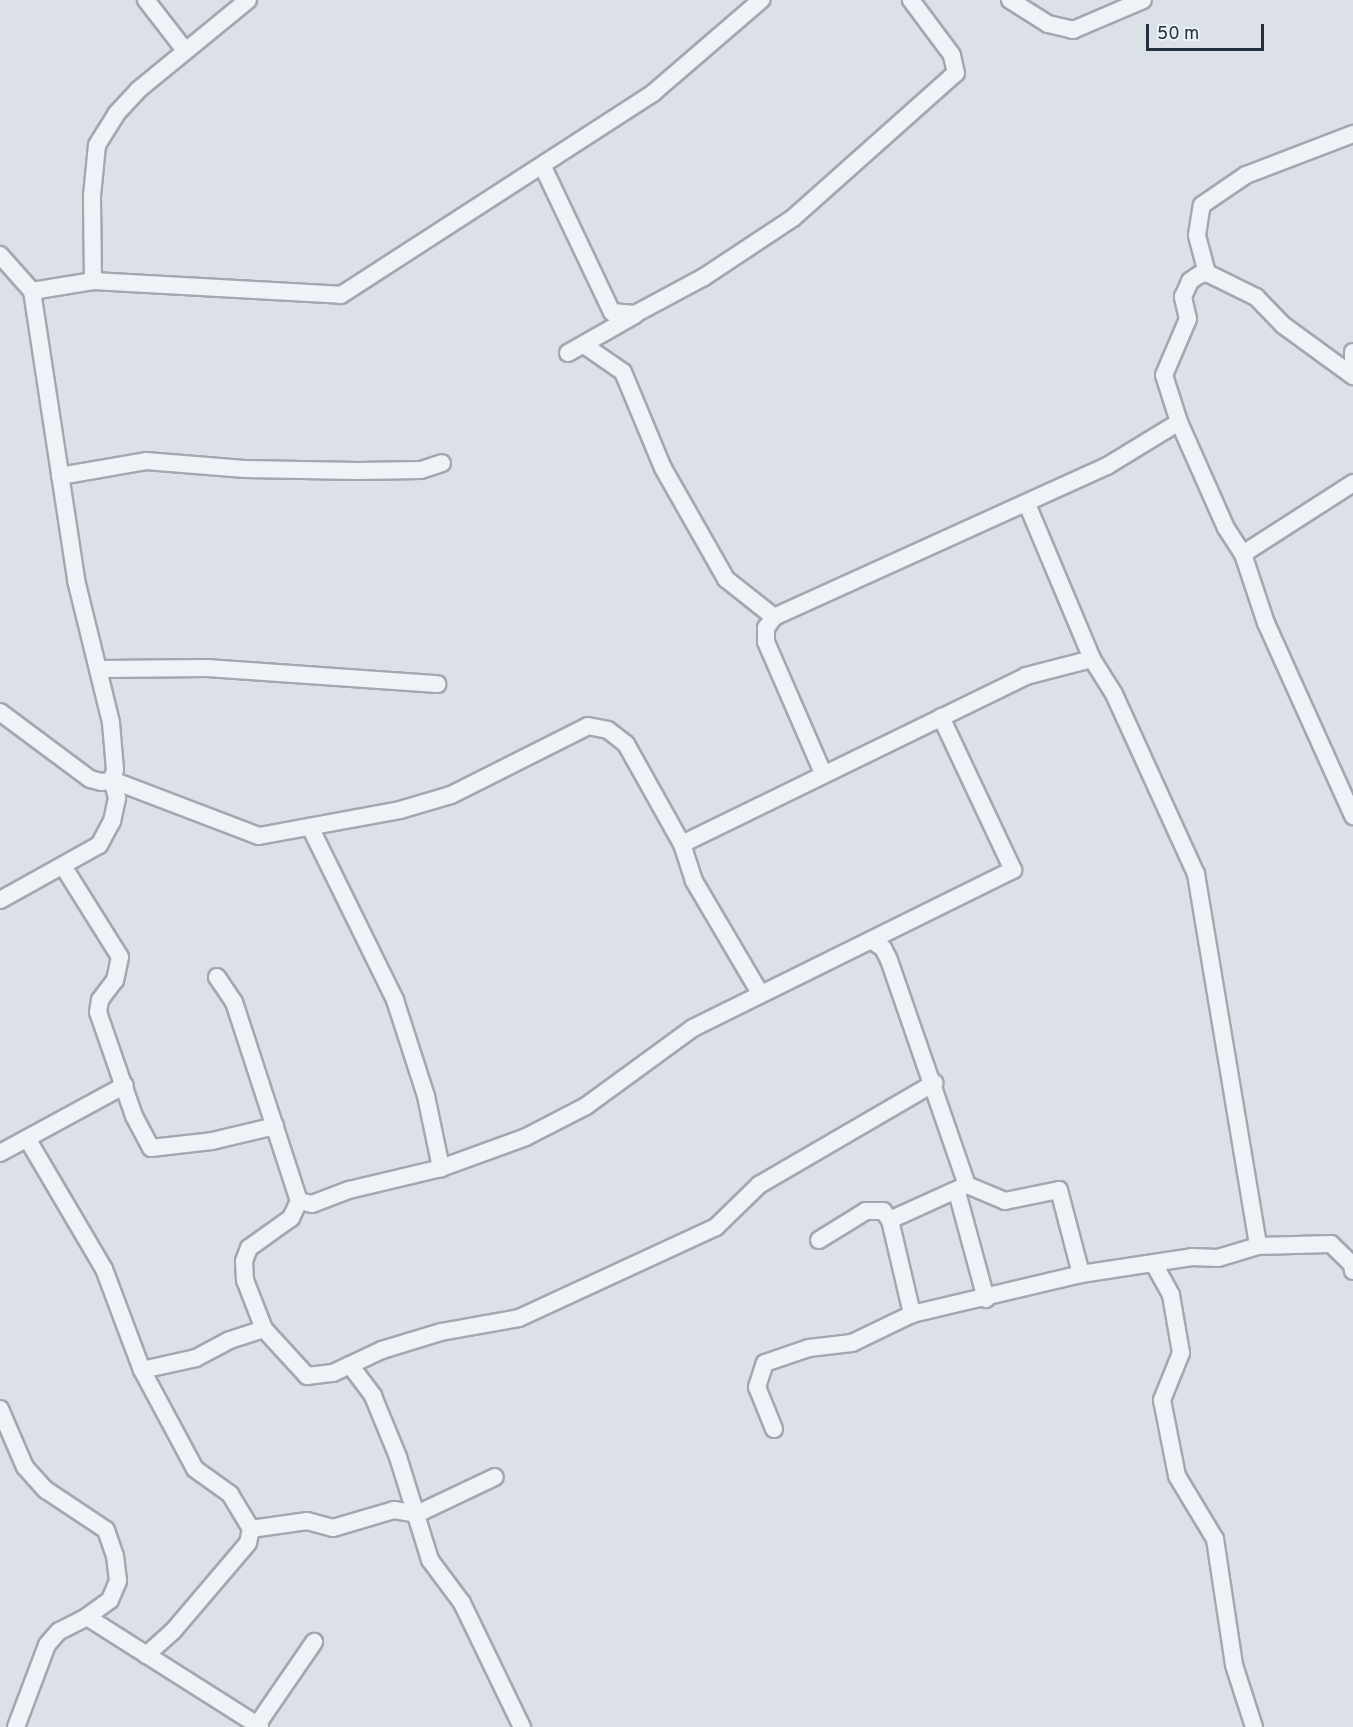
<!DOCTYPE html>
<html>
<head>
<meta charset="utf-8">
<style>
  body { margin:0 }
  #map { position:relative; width:1353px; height:1727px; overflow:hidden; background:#dce1e8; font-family:Overpass,sans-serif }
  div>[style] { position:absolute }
  .roads { filter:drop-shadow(2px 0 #a1a8b2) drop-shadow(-2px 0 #a1a8b2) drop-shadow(0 2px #a1a8b2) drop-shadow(0 -2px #a1a8b2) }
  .minor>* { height:16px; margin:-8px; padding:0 8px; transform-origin:8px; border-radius:8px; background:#eff2f6 }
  span { translate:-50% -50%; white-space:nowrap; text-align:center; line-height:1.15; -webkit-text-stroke:4.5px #ebf0f5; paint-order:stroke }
  .scale { position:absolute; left:1146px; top:24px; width:118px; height:27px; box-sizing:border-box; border:3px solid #24303f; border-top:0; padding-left:8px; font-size:18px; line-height:21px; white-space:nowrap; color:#24303f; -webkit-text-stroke:4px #ebf0f5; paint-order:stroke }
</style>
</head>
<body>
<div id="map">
  <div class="roads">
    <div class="minor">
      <div style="left:146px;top:0;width:62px;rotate:52.2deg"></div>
      <div style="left:1010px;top:0;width:45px;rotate:32.3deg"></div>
      <div style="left:1048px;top:24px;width:26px;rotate:13deg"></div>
      <div style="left:1073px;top:30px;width:76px;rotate:-23.2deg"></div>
      <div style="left:543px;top:167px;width:161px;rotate:64.6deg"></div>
      <div style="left:612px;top:312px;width:23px;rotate:5deg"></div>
      <div style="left:635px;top:314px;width:78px;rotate:-28.2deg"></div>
      <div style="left:704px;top:277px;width:107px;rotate:-33.5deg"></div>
      <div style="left:793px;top:218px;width:218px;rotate:-41.7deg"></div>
      <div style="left:956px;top:73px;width:18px;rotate:-103deg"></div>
      <div style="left:952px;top:55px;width:69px;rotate:-126.7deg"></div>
      <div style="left:0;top:255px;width:48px;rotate:48.4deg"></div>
      <div style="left:32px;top:291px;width:292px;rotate:81.3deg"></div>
      <div style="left:76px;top:580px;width:147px;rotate:76.2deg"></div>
      <div style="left:111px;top:723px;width:47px;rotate:85.1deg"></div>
      <div style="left:115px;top:770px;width:10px;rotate:107deg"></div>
      <div style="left:112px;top:780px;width:19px;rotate:74deg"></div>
      <div style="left:117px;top:798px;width:24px;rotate:102deg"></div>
      <div style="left:112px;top:821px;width:27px;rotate:118deg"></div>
      <div style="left:99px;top:845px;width:113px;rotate:150.9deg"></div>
      <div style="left:1207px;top:273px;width:39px;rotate:-105deg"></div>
      <div style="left:1197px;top:235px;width:30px;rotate:-81deg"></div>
      <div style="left:1202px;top:205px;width:53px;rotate:-34.3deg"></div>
      <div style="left:1246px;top:175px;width:115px;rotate:-21deg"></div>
      <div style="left:93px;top:281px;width:85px;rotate:-90.7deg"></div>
      <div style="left:92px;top:196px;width:51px;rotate:-84.4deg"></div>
      <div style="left:97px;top:145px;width:36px;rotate:-58deg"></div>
      <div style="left:116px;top:114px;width:33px;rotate:-47deg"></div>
      <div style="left:138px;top:90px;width:142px;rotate:-39.3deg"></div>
      <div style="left:32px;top:291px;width:62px;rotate:-9.3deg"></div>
      <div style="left:93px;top:281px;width:248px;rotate:3.2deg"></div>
      <div style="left:341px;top:295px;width:372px;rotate:-32.9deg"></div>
      <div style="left:653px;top:93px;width:143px;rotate:-40.7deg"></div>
      <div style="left:584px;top:345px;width:47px;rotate:34.7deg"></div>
      <div style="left:623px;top:372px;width:104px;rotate:67.4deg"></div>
      <div style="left:663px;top:468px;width:128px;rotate:60.4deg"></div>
      <div style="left:726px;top:579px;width:61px;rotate:38.4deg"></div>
      <div style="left:1353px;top:352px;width:19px;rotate:90deg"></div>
      <div style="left:568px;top:353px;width:77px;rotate:-29.6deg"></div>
      <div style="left:1179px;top:422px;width:49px;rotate:-107.7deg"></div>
      <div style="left:1164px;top:375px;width:61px;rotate:-66.8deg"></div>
      <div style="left:1188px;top:319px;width:23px;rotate:-103deg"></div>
      <div style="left:1183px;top:297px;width:17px;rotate:-66deg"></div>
      <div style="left:1190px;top:281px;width:11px;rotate:-34deg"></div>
      <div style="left:1199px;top:275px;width:8px;rotate:-14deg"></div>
      <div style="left:1207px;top:273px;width:55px;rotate:26.1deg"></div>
      <div style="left:1256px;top:297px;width:39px;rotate:46deg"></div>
      <div style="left:1283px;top:325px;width:87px;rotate:36.1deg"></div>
      <div style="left:60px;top:476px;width:87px;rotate:-9.9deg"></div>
      <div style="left:146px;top:461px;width:99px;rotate:4.6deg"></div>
      <div style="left:245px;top:469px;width:113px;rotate:1deg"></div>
      <div style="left:358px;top:471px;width:63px;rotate:-0.9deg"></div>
      <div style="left:421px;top:470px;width:22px;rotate:-18deg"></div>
      <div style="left:1027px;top:504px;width:168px;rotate:67.2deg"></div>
      <div style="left:1092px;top:659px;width:41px;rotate:57.8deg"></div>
      <div style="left:1114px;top:694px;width:198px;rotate:65.5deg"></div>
      <div style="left:1196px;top:874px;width:377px;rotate:80.5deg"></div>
      <div style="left:1243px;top:554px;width:131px;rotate:-32.8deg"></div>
      <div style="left:101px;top:669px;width:106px;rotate:-0.5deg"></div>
      <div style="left:207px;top:668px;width:231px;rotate:4deg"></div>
      <div style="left:0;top:712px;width:112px;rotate:36.7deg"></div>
      <div style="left:90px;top:779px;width:12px;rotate:14deg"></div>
      <div style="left:102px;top:782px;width:10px;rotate:-11deg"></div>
      <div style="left:112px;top:780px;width:157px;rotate:20.9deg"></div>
      <div style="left:259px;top:836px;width:143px;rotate:-10.4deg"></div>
      <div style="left:400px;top:810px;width:53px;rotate:-16.4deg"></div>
      <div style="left:451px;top:795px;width:153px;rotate:-26.7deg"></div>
      <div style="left:588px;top:726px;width:20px;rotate:11deg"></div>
      <div style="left:608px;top:730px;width:23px;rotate:38deg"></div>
      <div style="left:626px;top:744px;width:115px;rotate:60.8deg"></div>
      <div style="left:682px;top:844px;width:39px;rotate:72deg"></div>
      <div style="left:694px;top:881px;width:130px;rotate:59.5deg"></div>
      <div style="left:823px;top:773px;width:143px;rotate:-113.5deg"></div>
      <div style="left:766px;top:642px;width:14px;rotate:-90deg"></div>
      <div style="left:766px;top:628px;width:14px;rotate:-54deg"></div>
      <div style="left:774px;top:617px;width:366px;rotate:-24.4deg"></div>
      <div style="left:1107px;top:466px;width:84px;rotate:-31.4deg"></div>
      <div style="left:1179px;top:422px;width:116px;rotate:66.1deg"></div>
      <div style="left:1226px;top:528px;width:31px;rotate:57deg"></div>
      <div style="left:1243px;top:554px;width:73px;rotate:71.6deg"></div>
      <div style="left:1266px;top:623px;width:212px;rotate:65.7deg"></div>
      <div style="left:310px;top:827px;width:193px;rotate:63.8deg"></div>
      <div style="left:395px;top:1000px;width:101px;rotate:72.1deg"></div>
      <div style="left:426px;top:1096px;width:74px;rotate:78.2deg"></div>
      <div style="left:682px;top:844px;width:383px;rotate:-26deg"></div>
      <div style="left:1026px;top:676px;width:68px;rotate:-14.4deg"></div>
      <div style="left:63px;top:866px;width:107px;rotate:57.9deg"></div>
      <div style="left:120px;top:957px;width:24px;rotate:102deg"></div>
      <div style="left:115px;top:980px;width:25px;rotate:127deg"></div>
      <div style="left:100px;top:1000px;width:12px;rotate:99deg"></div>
      <div style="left:98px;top:1012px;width:110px;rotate:70.9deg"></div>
      <div style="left:134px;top:1116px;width:36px;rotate:62deg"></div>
      <div style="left:151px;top:1148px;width:61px;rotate:-6.5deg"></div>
      <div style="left:212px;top:1141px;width:65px;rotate:-13.4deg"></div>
      <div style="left:871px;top:940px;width:14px;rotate:34deg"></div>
      <div style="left:883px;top:948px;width:13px;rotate:63deg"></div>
      <div style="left:889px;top:960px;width:238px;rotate:70.9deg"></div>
      <div style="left:967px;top:1185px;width:85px;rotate:155.6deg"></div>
      <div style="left:217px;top:977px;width:30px;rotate:56deg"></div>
      <div style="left:234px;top:1002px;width:209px;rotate:71.9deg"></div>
      <div style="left:299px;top:1201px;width:13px;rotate:13deg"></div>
      <div style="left:312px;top:1204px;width:40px;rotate:-21deg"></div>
      <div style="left:349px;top:1190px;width:95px;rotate:-13.4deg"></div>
      <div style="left:441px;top:1168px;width:90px;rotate:-20deg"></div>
      <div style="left:526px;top:1137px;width:68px;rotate:-27.3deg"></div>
      <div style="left:586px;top:1106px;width:132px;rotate:-36.1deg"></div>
      <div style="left:693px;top:1028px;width:357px;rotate:-26.3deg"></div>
      <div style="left:1013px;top:870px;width:169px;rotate:-115.2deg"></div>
      <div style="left:28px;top:1140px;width:150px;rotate:59.5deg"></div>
      <div style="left:104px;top:1269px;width:108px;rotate:69.4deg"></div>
      <div style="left:142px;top:1370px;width:112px;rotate:61.8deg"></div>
      <div style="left:195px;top:1469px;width:43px;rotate:35.5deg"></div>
      <div style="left:230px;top:1494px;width:41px;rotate:59deg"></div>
      <div style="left:251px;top:1529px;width:14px;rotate:102deg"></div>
      <div style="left:248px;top:1543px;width:116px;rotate:130.4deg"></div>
      <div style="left:173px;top:1631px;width:36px;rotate:138deg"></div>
      <div style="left:0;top:1153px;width:142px;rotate:-28.5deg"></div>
      <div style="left:967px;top:1185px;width:41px;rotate:22.8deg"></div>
      <div style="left:1005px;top:1201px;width:55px;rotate:-11.5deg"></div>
      <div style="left:1059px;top:1190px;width:87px;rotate:75.3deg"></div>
      <div style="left:957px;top:1192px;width:111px;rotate:74.8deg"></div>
      <div style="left:819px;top:1240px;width:55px;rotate:-31.7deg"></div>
      <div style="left:866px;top:1211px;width:17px"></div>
      <div style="left:883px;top:1211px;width:11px;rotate:52deg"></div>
      <div style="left:890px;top:1220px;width:97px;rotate:76.8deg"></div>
      <div style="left:1154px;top:1264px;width:35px;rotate:61deg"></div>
      <div style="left:1171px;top:1295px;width:59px;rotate:80.2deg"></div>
      <div style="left:1181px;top:1353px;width:51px;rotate:112deg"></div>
      <div style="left:1162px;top:1400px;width:77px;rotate:78.8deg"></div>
      <div style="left:1177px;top:1476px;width:74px;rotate:58.9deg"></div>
      <div style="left:1215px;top:1539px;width:127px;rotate:81.4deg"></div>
      <div style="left:1234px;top:1665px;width:65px;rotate:72.1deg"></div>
      <div style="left:264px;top:1329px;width:53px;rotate:-111.2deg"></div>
      <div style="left:245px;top:1280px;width:19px;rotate:-93deg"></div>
      <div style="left:244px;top:1261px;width:14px;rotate:-69deg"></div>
      <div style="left:249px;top:1248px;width:52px;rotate:-35.5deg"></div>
      <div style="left:291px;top:1218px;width:19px;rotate:-65deg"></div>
      <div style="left:350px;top:1365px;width:39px;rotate:53deg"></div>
      <div style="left:373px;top:1396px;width:66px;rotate:67.7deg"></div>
      <div style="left:398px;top:1457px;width:108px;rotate:72.7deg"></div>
      <div style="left:430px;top:1560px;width:54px;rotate:53.3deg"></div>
      <div style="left:462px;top:1603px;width:138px;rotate:64.2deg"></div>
      <div style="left:142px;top:1370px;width:55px;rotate:-12.5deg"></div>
      <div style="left:196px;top:1358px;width:38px;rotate:-28deg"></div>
      <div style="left:230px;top:1340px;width:36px;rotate:-18deg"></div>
      <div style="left:264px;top:1329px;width:64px;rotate:47.5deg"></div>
      <div style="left:307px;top:1376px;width:26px;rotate:-7deg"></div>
      <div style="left:333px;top:1373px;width:54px;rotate:-25.1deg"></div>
      <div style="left:382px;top:1350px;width:62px;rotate:-17deg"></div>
      <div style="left:441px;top:1332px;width:79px;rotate:-10.2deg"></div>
      <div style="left:519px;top:1318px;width:217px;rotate:-24.8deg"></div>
      <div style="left:716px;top:1227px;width:60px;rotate:-44.3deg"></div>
      <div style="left:759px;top:1185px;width:203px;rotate:-30.2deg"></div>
      <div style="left:0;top:1409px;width:63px;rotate:66.7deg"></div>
      <div style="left:25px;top:1467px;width:31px;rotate:48deg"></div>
      <div style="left:46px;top:1490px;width:72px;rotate:33.7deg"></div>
      <div style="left:106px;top:1530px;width:28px;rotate:71deg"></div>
      <div style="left:115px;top:1556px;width:25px;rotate:83deg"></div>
      <div style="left:118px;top:1581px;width:21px;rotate:113deg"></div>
      <div style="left:110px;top:1600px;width:29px;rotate:144deg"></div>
      <div style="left:87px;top:1617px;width:31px;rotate:153deg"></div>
      <div style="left:59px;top:1631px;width:18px;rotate:131deg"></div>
      <div style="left:47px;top:1645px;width:88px;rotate:110.7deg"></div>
      <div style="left:774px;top:1429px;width:45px;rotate:-112deg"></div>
      <div style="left:757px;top:1387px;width:25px;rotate:-72deg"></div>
      <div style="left:765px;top:1363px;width:46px;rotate:-18.8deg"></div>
      <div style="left:809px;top:1348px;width:43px;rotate:-6.6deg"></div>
      <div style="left:852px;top:1343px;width:67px;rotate:-25.8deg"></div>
      <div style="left:912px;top:1314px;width:174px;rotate:-13.3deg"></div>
      <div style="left:1081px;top:1274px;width:112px;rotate:-8.7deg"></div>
      <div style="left:1192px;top:1257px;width:26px;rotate:2deg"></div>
      <div style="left:1218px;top:1258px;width:42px;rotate:-16.7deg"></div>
      <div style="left:1258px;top:1246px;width:73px;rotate:-1.6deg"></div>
      <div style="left:1331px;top:1244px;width:29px;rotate:44deg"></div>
      <div style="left:1352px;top:1264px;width:7px;rotate:82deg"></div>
      <div style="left:251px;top:1529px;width:57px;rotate:-8.1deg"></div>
      <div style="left:307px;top:1521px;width:27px;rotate:15deg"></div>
      <div style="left:333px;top:1528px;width:64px;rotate:-16.4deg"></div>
      <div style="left:394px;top:1510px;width:23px;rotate:10deg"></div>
      <div style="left:417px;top:1514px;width:86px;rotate:-25.4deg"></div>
      <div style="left:87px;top:1617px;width:205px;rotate:32.4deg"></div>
      <div style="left:257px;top:1725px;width:101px;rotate:-55.5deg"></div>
    </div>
  </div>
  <div class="scale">50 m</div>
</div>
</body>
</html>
